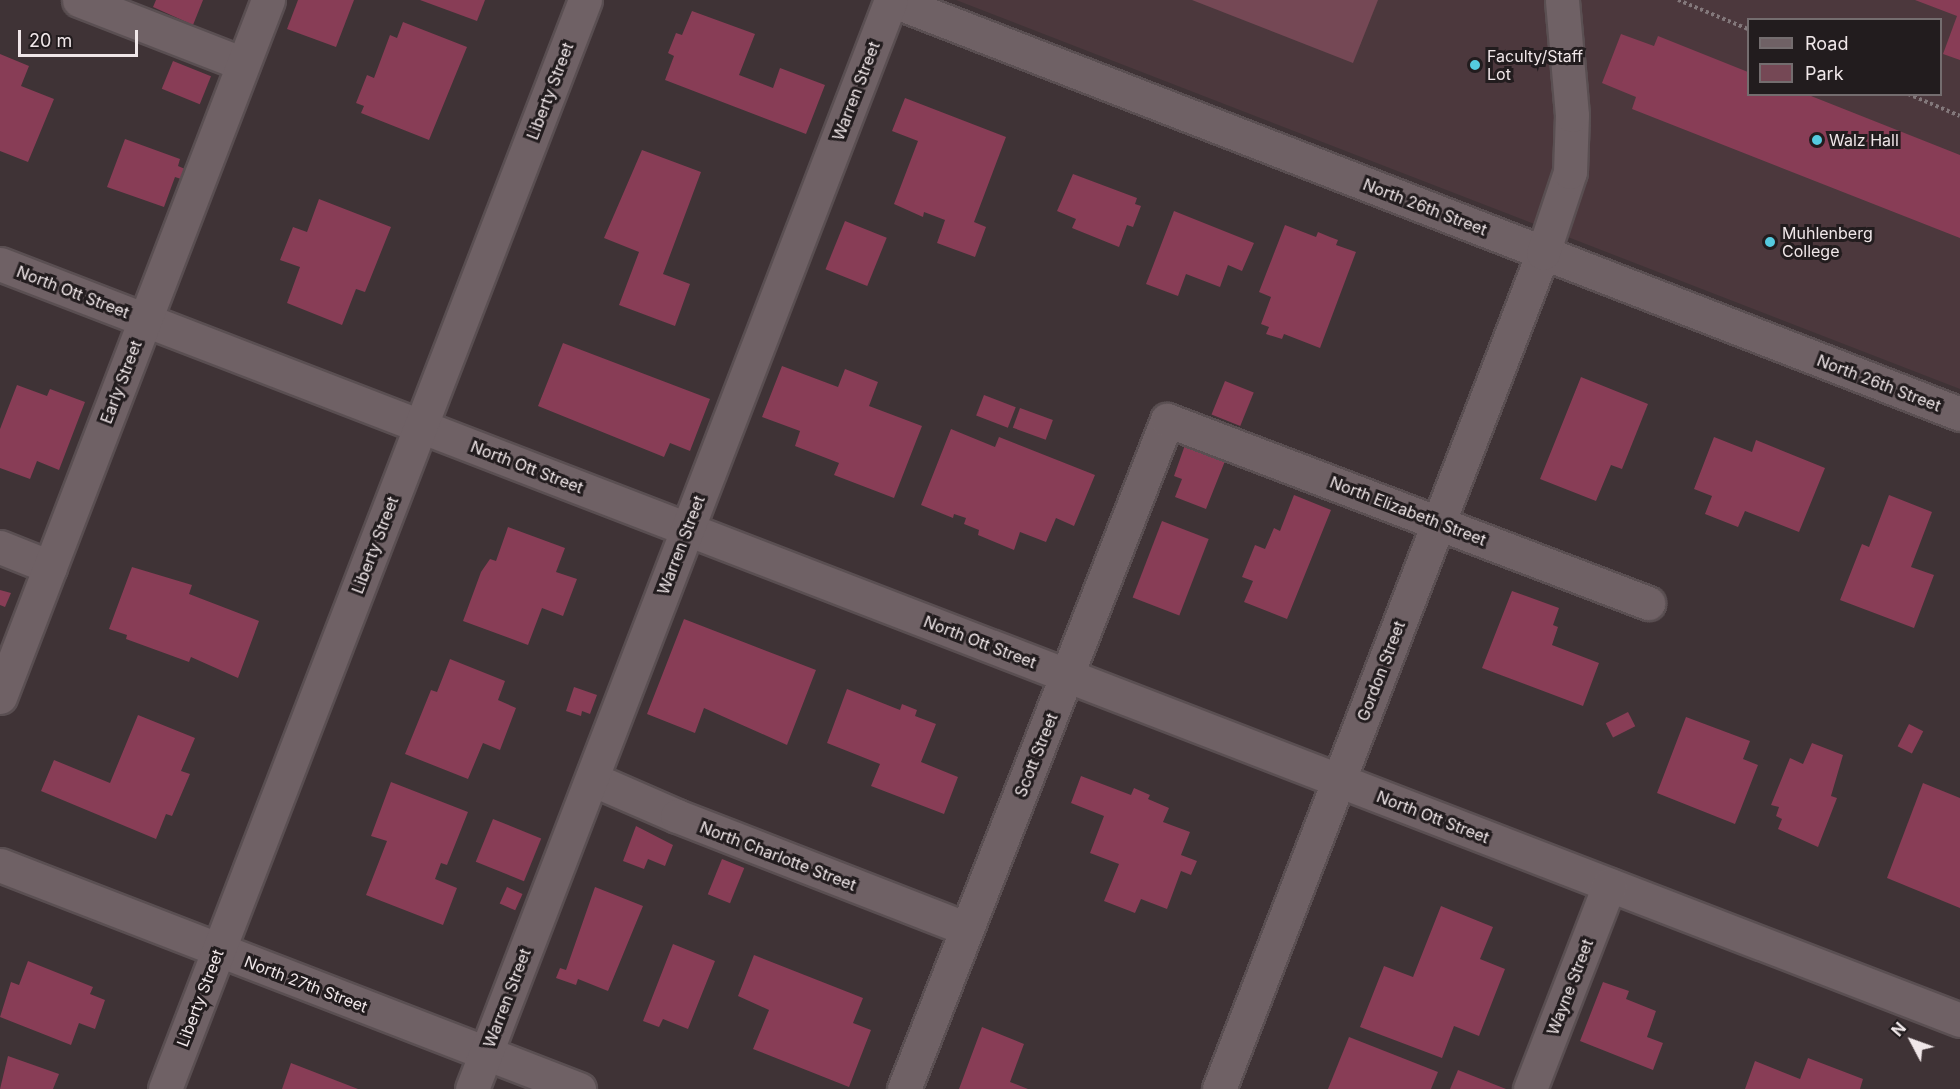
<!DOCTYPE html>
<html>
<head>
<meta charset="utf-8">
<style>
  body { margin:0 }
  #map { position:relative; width:1960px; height:1089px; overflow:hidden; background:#3f3336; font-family:Inter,sans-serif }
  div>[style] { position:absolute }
  .built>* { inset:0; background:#4c383d }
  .green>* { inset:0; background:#754855 }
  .building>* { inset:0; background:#883d56; transform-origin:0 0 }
  .path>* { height:4px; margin-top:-2px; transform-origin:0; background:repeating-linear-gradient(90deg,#83787b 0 3px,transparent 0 6px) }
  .roads { filter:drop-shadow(2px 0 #5a4f52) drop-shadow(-2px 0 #5a4f52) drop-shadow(0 2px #5a4f52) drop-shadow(0 -2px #5a4f52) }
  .minor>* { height:33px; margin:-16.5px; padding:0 16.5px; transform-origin:16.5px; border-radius:16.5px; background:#6f6165 }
  .dots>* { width:16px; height:16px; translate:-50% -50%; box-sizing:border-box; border:3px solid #221c1e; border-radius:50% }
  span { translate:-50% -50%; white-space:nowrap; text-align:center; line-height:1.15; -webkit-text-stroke:6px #221c1e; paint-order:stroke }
  .poi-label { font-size:16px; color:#f0e7e9 }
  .left { translate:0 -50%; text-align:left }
  .street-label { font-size:16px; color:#f0e7e9 }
  .legend { position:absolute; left:1747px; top:18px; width:195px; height:78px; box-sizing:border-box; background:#221c1e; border:2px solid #746d6f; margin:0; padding:8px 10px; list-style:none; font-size:18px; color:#f0e7e9 }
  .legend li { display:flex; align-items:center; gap:12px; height:30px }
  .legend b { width:30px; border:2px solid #746d6f }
  .north { position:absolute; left:1882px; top:1011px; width:60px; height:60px; -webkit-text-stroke:4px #221c1e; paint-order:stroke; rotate:311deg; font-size:16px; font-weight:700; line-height:24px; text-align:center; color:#f0e7e9 }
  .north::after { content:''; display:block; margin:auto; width:21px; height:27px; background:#f0e7e9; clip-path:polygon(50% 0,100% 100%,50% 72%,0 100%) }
  .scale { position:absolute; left:18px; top:30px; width:120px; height:27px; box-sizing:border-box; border:3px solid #f0e7e9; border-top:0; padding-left:8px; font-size:18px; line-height:21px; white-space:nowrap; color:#f0e7e9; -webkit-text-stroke:4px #221c1e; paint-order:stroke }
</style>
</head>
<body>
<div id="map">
  <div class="built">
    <div style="clip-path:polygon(evenodd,956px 0,1960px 0,1960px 389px,956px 0,1748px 20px,1940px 20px,1940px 94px,1748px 94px,1748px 20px)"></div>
  </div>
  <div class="green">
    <div style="clip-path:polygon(1192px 0,1378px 0,1353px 63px)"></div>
  </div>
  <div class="building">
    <div style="clip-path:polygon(156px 0,203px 0,193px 25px,153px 7px)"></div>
    <div style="clip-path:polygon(298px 0,354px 0,336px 47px,287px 29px)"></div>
    <div style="clip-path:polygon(420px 0,485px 0,477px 21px)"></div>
    <div style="clip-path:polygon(1915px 0,1960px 0,1960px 60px,1943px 54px,1957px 16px)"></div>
    <div style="clip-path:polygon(692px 11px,755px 34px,739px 75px,773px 88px,780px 68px,825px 85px,806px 134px,665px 80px,674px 56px,668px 53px,676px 33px,682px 35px)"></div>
    <div style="clip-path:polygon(403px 22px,467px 47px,429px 140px,361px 113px,364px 106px,356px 103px,367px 75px,374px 78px,390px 35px,397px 38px)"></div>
    <div style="clip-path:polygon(1621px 34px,1654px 46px,1658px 36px,1748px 72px,1748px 94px,1806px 94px,1960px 155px,1960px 238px,1632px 109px,1636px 97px,1602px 83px)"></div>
    <div style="clip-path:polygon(0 54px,29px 66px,21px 86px,54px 99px,28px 162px,0 151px)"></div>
    <div style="left:173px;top:61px;width:41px;height:30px;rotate:22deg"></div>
    <div style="clip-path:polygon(905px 98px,1006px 137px,974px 222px,986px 227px,975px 257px,937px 243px,945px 220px,924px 212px,923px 217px,894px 204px,918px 141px,892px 131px)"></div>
    <div style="clip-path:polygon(125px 139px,180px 159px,178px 166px,185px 169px,181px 179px,175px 177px,164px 207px,107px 187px)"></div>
    <div style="clip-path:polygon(642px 150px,701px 172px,663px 274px,690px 284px,675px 326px,619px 305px,639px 252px,604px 238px)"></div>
    <div style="clip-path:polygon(1073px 174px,1137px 198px,1135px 204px,1141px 206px,1133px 227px,1127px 225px,1119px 247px,1072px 228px,1076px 219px,1057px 211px)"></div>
    <div style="clip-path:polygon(319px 199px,391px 227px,365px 292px,356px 289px,342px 325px,287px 303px,300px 267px,280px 260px,293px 227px,307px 232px)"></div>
    <div style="clip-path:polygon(1174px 211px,1254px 243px,1242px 271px,1228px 265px,1220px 287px,1186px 274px,1178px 296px,1146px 284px)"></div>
    <div style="left:845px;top:221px;width:45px;height:52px;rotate:22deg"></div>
    <div style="clip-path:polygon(1285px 225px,1316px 237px,1318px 232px,1330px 237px,1338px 240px,1336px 245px,1356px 252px,1320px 348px,1284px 334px,1282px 339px,1266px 334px,1269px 327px,1261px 324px,1271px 297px,1259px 292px)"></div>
    <div style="clip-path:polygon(563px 343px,710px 399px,690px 451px,670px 443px,664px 457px,538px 406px)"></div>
    <div style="clip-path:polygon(782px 366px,838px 387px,845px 369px,878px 382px,869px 406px,922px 426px,894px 498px,834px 475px,839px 463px,795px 446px,800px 431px,762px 417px)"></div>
    <div style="clip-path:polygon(1581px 377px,1648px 404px,1622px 469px,1611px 465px,1596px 501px,1540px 479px)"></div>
    <div style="left:1225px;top:381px;width:31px;height:36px;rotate:22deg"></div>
    <div style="clip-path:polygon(17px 385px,47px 396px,50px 389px,85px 402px,59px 470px,37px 461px,30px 479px,0 468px,0 429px)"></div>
    <div style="left:984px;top:395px;width:34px;height:22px;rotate:21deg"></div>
    <div style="left:1020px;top:408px;width:35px;height:21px;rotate:20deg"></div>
    <div style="clip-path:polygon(951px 429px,995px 447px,999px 437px,1095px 475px,1074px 526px,1056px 518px,1046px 542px,1020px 532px,1014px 550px,978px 535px,979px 530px,964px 524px,966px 518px,954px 514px,953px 518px,921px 505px)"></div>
    <div style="clip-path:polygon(1714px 437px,1752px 452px,1756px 440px,1825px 468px,1799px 532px,1745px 511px,1738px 527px,1705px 514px,1712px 496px,1694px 489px)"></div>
    <div style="clip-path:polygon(1185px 445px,1225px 461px,1206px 509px,1175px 497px,1182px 479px,1174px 476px)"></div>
    <div style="clip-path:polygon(1294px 495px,1331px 510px,1287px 619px,1244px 602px,1253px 581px,1242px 577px,1255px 545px,1265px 549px,1274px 528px,1280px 531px)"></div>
    <div style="clip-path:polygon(1889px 495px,1932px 512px,1911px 567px,1934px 575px,1914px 628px,1840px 600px,1862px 544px,1869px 547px)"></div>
    <div style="left:1162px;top:521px;width:50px;height:82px;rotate:21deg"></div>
    <div style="clip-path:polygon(508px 527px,565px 548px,556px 572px,577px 579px,563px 616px,542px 608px,528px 645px,463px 621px,481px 572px,490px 559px,496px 561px)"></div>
    <div style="clip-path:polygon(132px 567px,192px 585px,189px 594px,259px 621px,238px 678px,191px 657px,189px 662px,126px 639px,127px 635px,109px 629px)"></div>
    <div style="clip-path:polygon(0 590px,11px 593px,5px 607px,0 605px)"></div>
    <div style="clip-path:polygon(1512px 591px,1559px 608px,1553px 625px,1558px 627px,1552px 645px,1599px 663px,1583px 706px,1482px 668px)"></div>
    <div style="clip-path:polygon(684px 619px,816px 670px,787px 745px,704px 708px,695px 733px,647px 714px)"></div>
    <div style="clip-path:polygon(450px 659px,505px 681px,498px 700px,516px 708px,500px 750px,483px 743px,468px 779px,405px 754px,431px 690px,437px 692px)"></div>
    <div style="clip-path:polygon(574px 687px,597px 695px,590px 714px,582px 711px,581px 716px,566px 711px)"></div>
    <div style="clip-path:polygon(847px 689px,900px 710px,902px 704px,917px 710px,915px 716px,936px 724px,921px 762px,958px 777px,944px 814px,871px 786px,880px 764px,827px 743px)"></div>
    <div style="left:1628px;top:712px;width:16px;height:25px;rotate:63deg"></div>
    <div style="clip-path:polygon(138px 715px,195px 738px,181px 771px,190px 774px,172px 816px,166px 814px,156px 839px,41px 791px,54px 760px,110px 783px)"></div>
    <div style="clip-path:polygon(1686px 717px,1750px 741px,1743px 759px,1758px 765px,1735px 824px,1657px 793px)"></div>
    <div style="left:1909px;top:724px;width:16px;height:25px;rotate:27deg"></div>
    <div style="clip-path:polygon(1812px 743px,1843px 755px,1831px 796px,1837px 798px,1818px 847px,1778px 829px,1782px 819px,1776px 816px,1779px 807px,1771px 805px,1790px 758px,1803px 764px)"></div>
    <div style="clip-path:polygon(1081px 776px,1131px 795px,1134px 788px,1150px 795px,1148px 799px,1169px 808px,1163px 822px,1190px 832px,1181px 855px,1197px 861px,1191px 875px,1181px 871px,1167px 909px,1141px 899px,1135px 913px,1104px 901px,1119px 864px,1090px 853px,1104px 816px,1071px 803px)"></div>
    <div style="clip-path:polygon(391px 782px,468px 812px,447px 865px,441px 863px,435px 879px,457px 888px,443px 925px,366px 895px,387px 841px,371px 836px)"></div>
    <div style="clip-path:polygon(1923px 783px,1960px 798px,1960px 908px,1887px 878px)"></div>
    <div style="left:493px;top:819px;width:52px;height:46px;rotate:22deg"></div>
    <div style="clip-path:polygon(636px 826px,673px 845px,665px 866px,648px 859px,644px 869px,623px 861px)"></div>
    <div style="left:722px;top:859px;width:24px;height:38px;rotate:22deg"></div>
    <div style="left:507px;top:887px;width:17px;height:18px;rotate:24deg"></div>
    <div style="clip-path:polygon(595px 887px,643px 906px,608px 991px,578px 979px,576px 985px,556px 978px,560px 968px,566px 970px)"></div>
    <div style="clip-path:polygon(1441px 906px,1493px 927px,1480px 959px,1505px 969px,1479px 1036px,1454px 1026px,1442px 1058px,1360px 1027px,1384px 966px,1413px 977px)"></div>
    <div style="clip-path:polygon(673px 944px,715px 961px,688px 1029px,663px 1019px,659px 1027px,643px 1021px)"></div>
    <div style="clip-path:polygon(754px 955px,863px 998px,853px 1023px,871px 1030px,849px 1087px,753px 1049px,769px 1010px,738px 996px)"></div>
    <div style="clip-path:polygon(28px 961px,93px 987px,90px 994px,105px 1000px,95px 1029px,79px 1023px,71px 1045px,0 1017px,11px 982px,19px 985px)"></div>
    <div style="clip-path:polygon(1603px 982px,1629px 991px,1626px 999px,1656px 1011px,1647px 1037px,1663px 1043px,1653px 1070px,1580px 1041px)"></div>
    <div style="clip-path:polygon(982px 1027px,1024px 1044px,1010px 1082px,1028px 1089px,959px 1089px)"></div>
    <div style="clip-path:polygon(1349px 1037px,1438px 1072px,1431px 1089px,1328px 1089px)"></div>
    <div style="clip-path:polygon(8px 1056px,59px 1074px,53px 1089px,0 1089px)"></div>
    <div style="clip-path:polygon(1808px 1058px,1863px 1079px,1860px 1089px,1745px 1089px,1755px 1061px,1800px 1079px)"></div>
    <div style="clip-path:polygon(291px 1063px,358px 1089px,282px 1089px)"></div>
    <div style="clip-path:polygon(1458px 1070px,1506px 1089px,1450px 1089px)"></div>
  </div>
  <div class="path">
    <div style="left:1678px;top:0;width:76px;rotate:22.5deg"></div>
    <div style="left:1908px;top:94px;width:56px;rotate:22.9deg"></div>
  </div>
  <div class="roads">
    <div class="minor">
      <div style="left:79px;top:0;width:176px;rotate:21.3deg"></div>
      <div style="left:891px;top:0;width:1146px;rotate:21.17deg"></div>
      <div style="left:0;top:264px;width:2101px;rotate:21.09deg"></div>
      <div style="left:0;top:547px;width:54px;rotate:21.8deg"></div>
      <div style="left:0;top:697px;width:747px;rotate:-68.97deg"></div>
      <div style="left:592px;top:779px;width:93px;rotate:23.5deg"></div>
      <div style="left:677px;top:816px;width:311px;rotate:21.3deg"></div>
      <div style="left:0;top:865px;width:621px;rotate:21.15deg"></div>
      <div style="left:165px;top:1089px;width:1167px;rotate:-68.91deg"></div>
      <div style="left:472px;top:1089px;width:1167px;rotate:-68.96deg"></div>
      <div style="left:904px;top:1089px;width:719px;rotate:-68.54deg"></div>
      <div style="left:1167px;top:420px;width:515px;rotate:20.83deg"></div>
      <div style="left:1219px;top:1089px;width:897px;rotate:-68.82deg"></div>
      <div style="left:1543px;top:253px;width:85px;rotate:-71.6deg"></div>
      <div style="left:1570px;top:172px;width:57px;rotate:-88deg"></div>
      <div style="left:1572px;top:115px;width:115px;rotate:-95deg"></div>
      <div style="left:1530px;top:1089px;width:219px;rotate:-68.8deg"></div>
    </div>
  </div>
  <div class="dots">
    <div style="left:1475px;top:65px;background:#55cadf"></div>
    <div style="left:1817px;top:140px;background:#55cadf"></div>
    <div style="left:1770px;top:242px;background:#55cadf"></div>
  </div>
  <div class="poi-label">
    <span class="left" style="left:1487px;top:65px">Faculty/Staff<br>Lot</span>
    <span class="left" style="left:1829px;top:140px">Walz Hall</span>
    <span class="left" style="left:1782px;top:242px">Muhlenberg<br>College</span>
  </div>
  <div class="street-label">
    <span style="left:550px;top:91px;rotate:-69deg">Liberty Street</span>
    <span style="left:856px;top:91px;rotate:-69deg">Warren Street</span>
    <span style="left:1425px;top:207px;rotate:21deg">North 26th Street</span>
    <span style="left:73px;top:292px;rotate:21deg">North Ott Street</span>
    <span style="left:121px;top:382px;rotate:-69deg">Early Street</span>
    <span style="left:1879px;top:383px;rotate:21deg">North 26th Street</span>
    <span style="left:527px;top:467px;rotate:21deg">North Ott Street</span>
    <span style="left:1408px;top:511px;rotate:21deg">North Elizabeth Street</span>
    <span style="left:375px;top:545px;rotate:-69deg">Liberty Street</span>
    <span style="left:681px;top:545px;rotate:-69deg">Warren Street</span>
    <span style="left:980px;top:642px;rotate:21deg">North Ott Street</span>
    <span style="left:1381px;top:671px;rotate:-69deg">Gordon Street</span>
    <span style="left:1036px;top:755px;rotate:-68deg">Scott Street</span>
    <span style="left:1433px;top:817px;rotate:21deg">North Ott Street</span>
    <span style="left:778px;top:856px;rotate:21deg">North Charlotte Street</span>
    <span style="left:306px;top:984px;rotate:21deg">North 27th Street</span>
    <span style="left:1570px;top:987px;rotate:-69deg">Wayne Street</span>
    <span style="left:200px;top:998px;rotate:-69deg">Liberty Street</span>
    <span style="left:507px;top:998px;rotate:-69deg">Warren Street</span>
  </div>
  <ul class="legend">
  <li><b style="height:8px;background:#6f6165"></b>Road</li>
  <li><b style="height:16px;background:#754855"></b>Park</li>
  </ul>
  <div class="north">N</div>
  <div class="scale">20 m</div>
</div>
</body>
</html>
